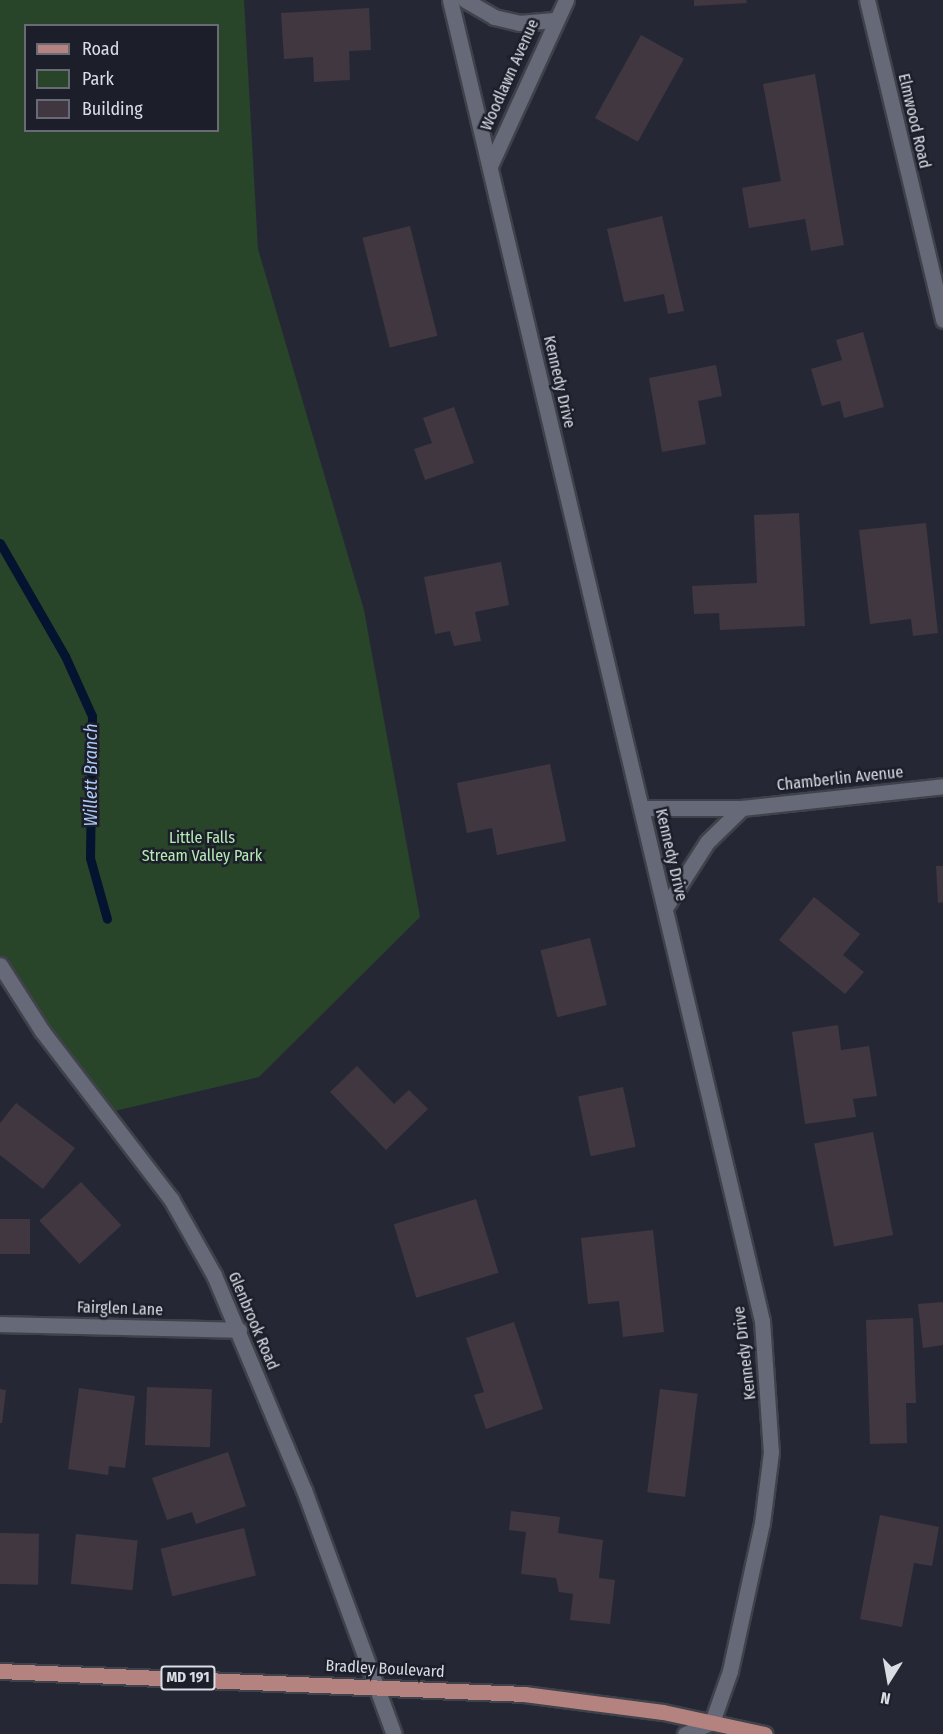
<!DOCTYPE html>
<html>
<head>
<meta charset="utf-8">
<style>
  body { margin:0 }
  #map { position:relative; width:943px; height:1734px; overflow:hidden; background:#252834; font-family:"Fira Sans Condensed",sans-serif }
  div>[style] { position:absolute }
  .green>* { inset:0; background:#284429 }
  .stream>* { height:9px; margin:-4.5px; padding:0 4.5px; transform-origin:4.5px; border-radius:4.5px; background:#04132f }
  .building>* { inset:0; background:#403741; transform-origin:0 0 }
  .roads { filter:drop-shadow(2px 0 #40424b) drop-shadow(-2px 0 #40424b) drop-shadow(0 2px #40424b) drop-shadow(0 -2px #40424b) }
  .service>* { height:15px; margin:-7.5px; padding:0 7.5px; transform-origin:7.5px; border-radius:7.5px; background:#666977 }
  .minor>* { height:15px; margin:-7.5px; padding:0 7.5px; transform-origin:7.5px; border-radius:7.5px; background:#666977 }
  .tertiary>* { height:15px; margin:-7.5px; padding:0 7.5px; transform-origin:7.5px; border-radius:7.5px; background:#666977 }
  .primary>* { height:15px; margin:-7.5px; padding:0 7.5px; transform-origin:7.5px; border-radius:7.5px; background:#b5837f }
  span { translate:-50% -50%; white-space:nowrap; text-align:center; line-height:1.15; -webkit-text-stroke:5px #1c1f2a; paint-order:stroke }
  .shield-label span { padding:2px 4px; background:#1c1f2a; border:2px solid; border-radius:4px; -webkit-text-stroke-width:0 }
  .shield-label { font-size:15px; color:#dbdde5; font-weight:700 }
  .street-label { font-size:16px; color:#dbdde5 }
  .park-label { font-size:16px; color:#b5eab5 }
  .water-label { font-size:18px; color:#adc9f7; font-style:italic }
  .legend { position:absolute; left:24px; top:24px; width:195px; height:108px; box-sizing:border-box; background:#1c1f2a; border:2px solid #686b75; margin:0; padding:8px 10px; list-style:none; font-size:18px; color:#dbdde5 }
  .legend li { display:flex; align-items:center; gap:12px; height:30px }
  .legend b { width:30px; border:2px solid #686b75 }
  .north { position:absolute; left:859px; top:1650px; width:60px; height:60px; -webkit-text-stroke:4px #1c1f2a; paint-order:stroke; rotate:191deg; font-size:16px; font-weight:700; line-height:24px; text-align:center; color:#dbdde5 }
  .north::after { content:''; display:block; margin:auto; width:21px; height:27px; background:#dbdde5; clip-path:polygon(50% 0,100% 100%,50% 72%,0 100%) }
</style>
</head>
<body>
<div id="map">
  <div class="green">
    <div style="clip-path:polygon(evenodd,0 0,244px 0,258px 249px,364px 610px,420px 917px,259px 1077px,106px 1113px,0 964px,0 0,26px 26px,218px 26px,218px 130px,26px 130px,26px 26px)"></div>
  </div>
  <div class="stream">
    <div style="left:0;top:543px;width:130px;rotate:60.1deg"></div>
    <div style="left:65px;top:656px;width:66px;rotate:65.8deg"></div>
    <div style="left:92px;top:716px;width:142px;rotate:90.8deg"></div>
    <div style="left:90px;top:858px;width:63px;rotate:74.4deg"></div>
  </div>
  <div class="building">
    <div style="clip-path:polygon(694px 0,746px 0,747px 3px,694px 6px)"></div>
    <div style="clip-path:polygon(369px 8px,371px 50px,349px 51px,350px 80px,314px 82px,313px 57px,284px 59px,281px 13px)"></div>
    <div style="left:641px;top:35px;width:49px;height:95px;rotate:29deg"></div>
    <div style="clip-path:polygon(815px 74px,844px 245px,811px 251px,805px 219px,749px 228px,742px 188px,781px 181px,763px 84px)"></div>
    <div style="clip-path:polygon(662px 216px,684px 311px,668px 314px,664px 294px,624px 302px,607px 229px)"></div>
    <div style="left:410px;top:226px;width:113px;height:49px;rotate:76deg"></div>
    <div style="clip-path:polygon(863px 332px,884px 407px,844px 418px,840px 401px,822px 406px,811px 369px,842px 360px,836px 340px)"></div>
    <div style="clip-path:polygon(716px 365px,722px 396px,698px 401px,706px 444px,662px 452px,649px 378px)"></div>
    <div style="clip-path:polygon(454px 407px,474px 463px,425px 480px,414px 449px,432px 443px,423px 418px)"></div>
    <div style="clip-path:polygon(799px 513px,805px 626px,720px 630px,719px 613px,694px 614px,692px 586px,757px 583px,754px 515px)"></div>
    <div style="clip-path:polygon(926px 523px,938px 633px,913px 636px,911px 619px,870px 624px,859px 530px)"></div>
    <div style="clip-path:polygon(501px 562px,509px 605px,475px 612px,481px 641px,454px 646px,450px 631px,435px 634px,424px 577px)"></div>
    <div style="clip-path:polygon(550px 764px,566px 841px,497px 855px,492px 828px,467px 833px,457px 783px)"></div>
    <div style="clip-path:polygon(936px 866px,943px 866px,943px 902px,938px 903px)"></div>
    <div style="clip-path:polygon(814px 897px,860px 934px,843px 955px,864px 972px,845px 994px,779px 940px)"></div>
    <div style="left:590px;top:938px;width:69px;height:51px;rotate:76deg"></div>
    <div style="clip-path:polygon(838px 1025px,841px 1050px,869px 1046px,877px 1096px,853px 1099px,856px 1117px,805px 1124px,792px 1032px)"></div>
    <div style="clip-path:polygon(357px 1066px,394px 1104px,409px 1090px,428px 1109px,386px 1150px,330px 1092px)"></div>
    <div style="left:623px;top:1087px;width:61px;height:46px;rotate:78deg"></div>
    <div style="clip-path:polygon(16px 1103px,75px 1148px,43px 1189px,0 1155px,0 1123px)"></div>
    <div style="left:873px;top:1132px;width:105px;height:60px;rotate:79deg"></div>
    <div style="left:81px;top:1182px;width:59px;height:57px;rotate:47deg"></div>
    <div style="left:476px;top:1199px;width:77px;height:86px;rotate:73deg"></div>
    <div style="left:0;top:1219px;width:30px;height:35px"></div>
    <div style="clip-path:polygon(653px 1230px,664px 1332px,623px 1337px,619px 1301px,588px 1304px,581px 1238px)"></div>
    <div style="clip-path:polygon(943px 1302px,943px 1345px,923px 1348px,918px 1304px)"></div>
    <div style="clip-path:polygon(913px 1318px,916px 1403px,906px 1403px,907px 1443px,870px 1444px,866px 1320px)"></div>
    <div style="clip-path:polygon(514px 1322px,543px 1409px,486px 1429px,474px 1395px,484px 1392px,466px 1338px)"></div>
    <div style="left:147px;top:1387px;width:65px;height:58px;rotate:2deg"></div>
    <div style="clip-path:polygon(79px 1388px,135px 1396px,125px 1468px,109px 1466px,108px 1475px,68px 1469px)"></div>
    <div style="clip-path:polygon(0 1389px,6px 1390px,2px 1423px,0 1423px)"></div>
    <div style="left:660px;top:1389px;width:38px;height:104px;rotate:7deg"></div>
    <div style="clip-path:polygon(228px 1452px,246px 1506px,196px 1524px,192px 1512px,167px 1520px,152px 1478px)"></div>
    <div style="clip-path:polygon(511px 1511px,560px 1517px,558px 1533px,603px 1540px,599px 1578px,615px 1580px,610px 1624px,570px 1620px,573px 1594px,559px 1592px,556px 1578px,521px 1574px,526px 1532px,509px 1530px)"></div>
    <div style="clip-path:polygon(880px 1515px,939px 1527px,932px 1566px,914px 1563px,902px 1627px,860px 1619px)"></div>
    <div style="left:244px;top:1528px;width:49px;height:86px;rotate:76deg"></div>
    <div style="left:0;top:1533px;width:39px;height:51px;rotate:1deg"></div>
    <div style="left:76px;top:1534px;width:62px;height:50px;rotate:6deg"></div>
  </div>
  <div class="roads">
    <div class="service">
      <div style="left:685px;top:1734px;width:30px;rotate:-24deg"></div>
    </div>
    <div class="minor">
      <div style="left:450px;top:0;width:1357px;rotate:76.71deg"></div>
      <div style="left:762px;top:1321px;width:131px;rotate:86.1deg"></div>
      <div style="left:771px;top:1452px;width:72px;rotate:97.2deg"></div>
      <div style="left:762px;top:1523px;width:151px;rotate:102.2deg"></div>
      <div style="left:730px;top:1671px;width:54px;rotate:109.4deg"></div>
      <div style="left:465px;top:0;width:34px;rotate:30deg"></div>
      <div style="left:494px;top:17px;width:26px;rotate:13deg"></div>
      <div style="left:519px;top:23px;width:35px;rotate:-5deg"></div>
      <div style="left:867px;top:0;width:329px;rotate:76.6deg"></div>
      <div style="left:490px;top:166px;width:183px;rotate:-65.4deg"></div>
      <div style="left:642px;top:808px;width:100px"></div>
      <div style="left:742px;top:808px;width:202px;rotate:-6.2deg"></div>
      <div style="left:665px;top:908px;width:78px;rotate:-57.5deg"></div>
      <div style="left:707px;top:842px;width:49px;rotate:-44.2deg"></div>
      <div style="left:0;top:1324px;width:239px;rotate:1.4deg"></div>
    </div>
    <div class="tertiary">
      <div style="left:0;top:965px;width:78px;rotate:57.5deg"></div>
      <div style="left:42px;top:1031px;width:212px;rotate:52.5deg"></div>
      <div style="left:171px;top:1199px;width:87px;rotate:60.5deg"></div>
      <div style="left:214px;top:1275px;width:233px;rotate:67.3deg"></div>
      <div style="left:304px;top:1490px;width:260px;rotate:69.8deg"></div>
    </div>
    <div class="primary">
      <div style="left:0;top:1671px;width:525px;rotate:2.51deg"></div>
      <div style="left:524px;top:1694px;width:140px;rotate:7.4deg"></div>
      <div style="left:663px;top:1712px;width:104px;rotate:12.2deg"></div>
    </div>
  </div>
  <div class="shield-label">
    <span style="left:188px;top:1678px">MD 191</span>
  </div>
  <div class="street-label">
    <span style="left:510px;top:75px;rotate:-66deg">Woodlawn Avenue</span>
    <span style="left:914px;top:121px;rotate:77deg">Elmwood Road</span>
    <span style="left:559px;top:382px;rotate:77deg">Kennedy Drive</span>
    <span style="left:840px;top:779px;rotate:-6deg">Chamberlin Avenue</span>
    <span style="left:671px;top:855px;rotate:77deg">Kennedy Drive</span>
    <span style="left:120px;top:1309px;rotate:2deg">Fairglen Lane</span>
    <span style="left:253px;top:1321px;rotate:67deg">Glenbrook Road</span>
    <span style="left:745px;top:1353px;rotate:-97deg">Kennedy Drive</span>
    <span style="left:385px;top:1669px;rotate:3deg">Bradley Boulevard</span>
  </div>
  <div class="park-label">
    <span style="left:202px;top:847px">Little Falls<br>Stream Valley Park</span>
  </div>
  <div class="water-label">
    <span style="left:91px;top:775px;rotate:-90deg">Willett Branch</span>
  </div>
  <ul class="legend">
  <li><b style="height:8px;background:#b5837f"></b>Road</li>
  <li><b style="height:16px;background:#284429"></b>Park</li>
  <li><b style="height:16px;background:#403741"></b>Building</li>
  </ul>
  <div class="north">N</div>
</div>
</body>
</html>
